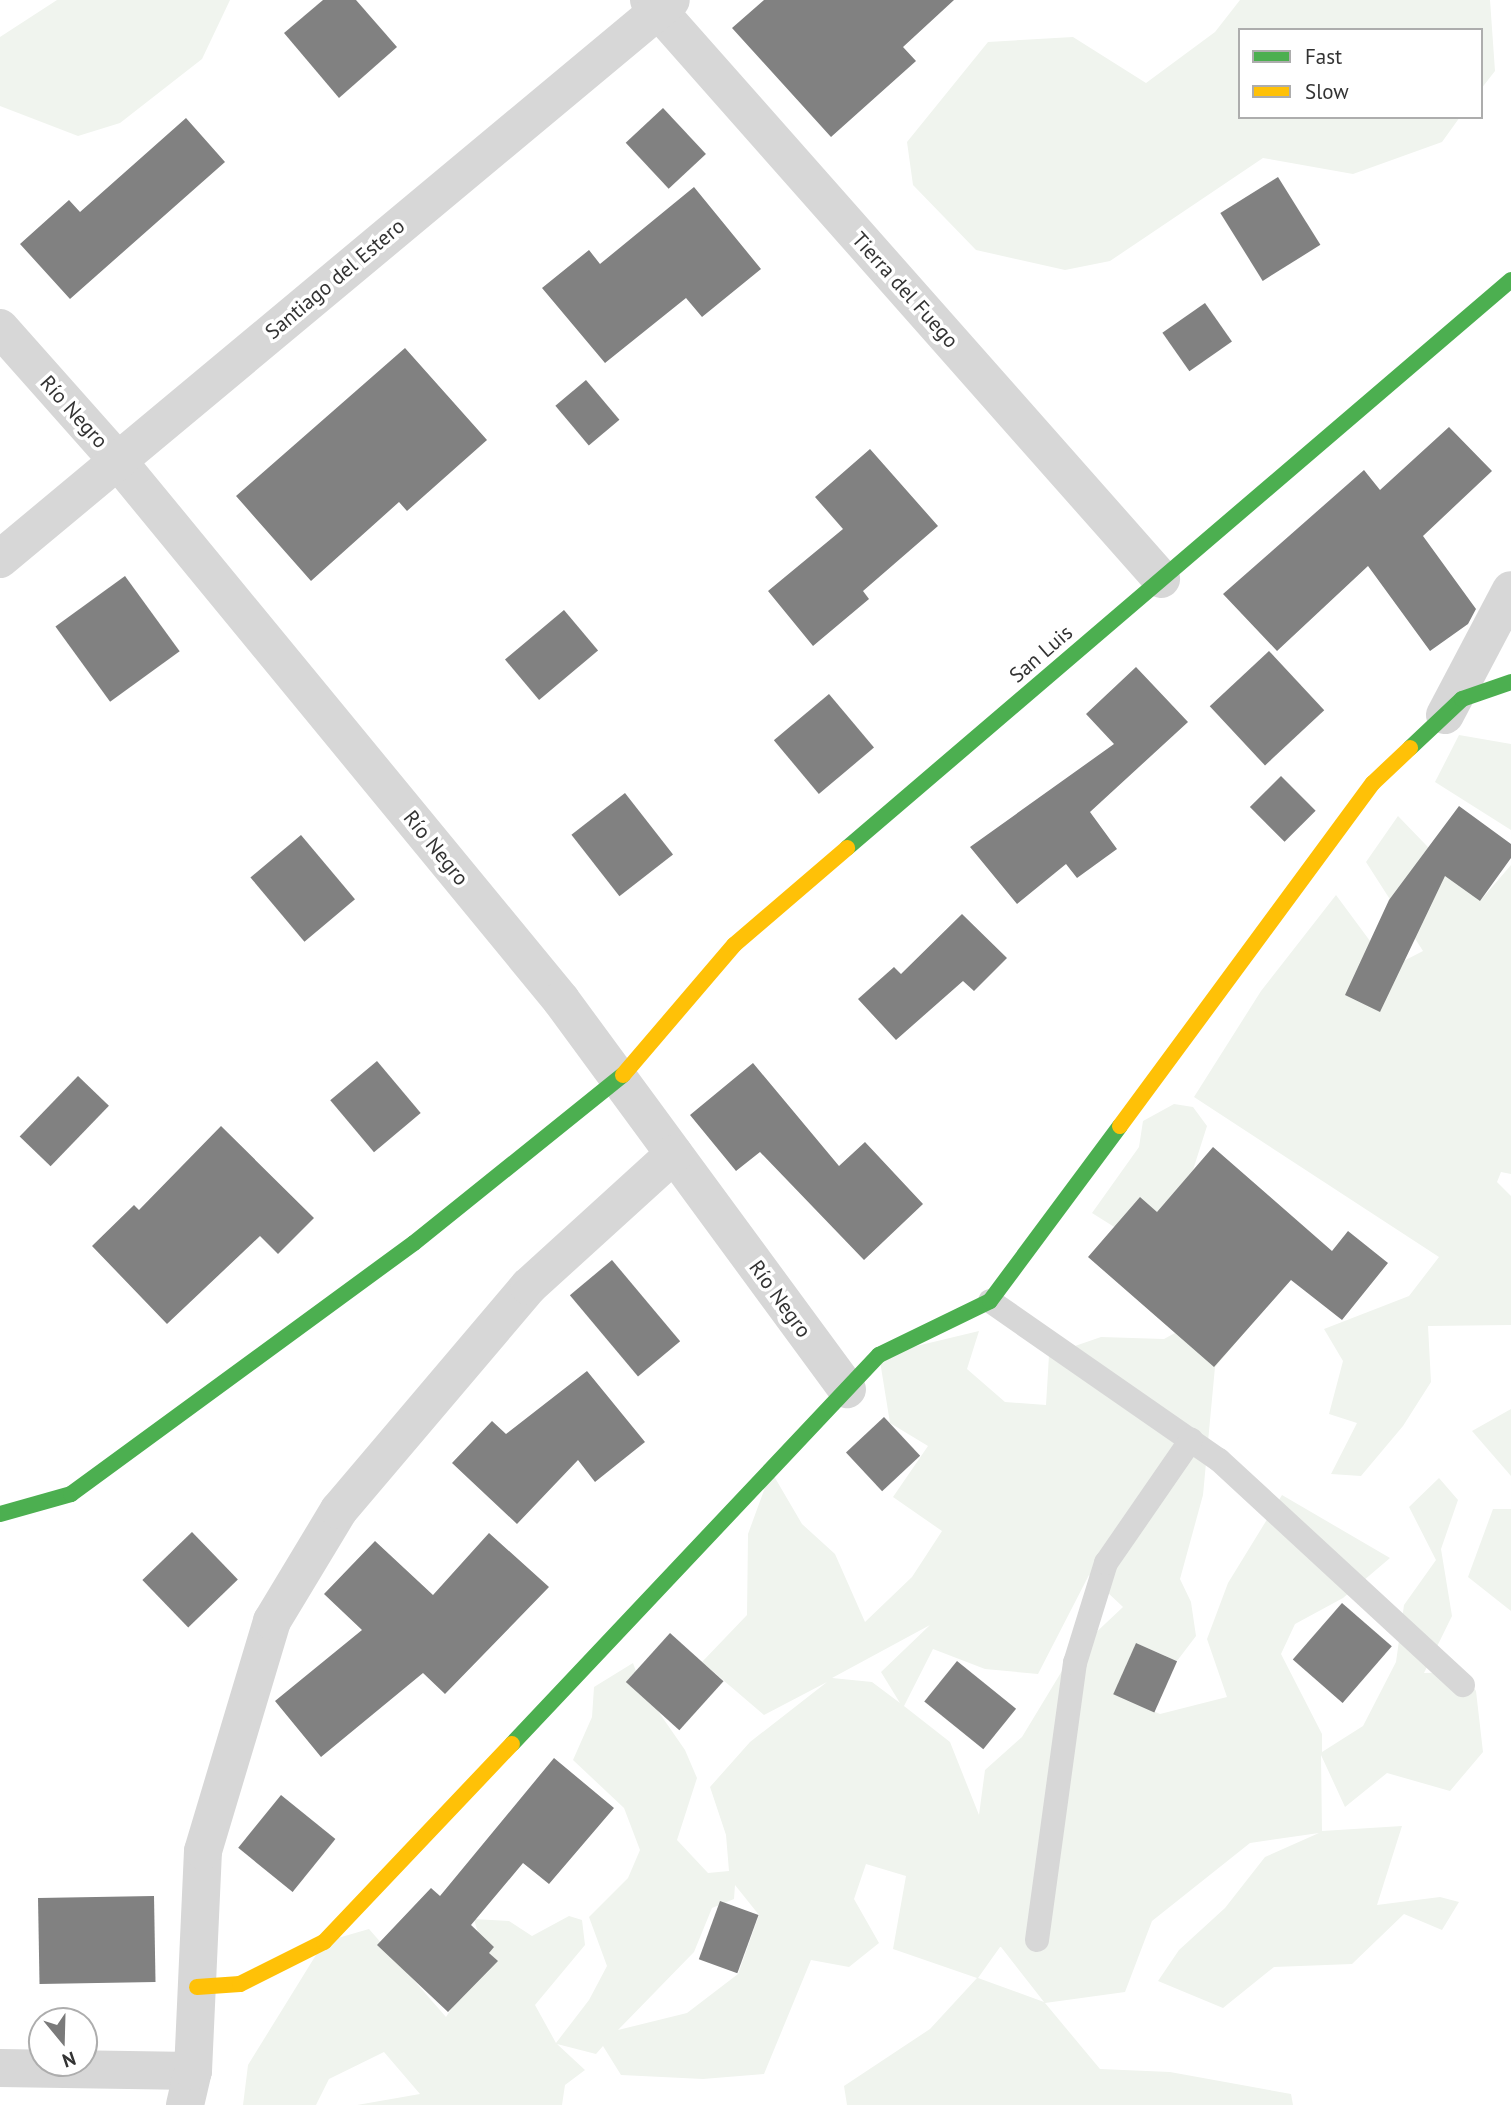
<!DOCTYPE html>
<html>
<head>
<meta charset="utf-8">
<style>
  body { margin:0 }
  #map { position:relative; width:1511px; height:2105px; overflow:hidden; background:#fff; font-family:"PT Sans",sans-serif }
  div>[style] { position:absolute }
  .green>* { inset:0; background:#f0f4ee }
  .building>* { inset:0; background:#818181; transform-origin:0 0 }
  .lane>* { height:24px; margin:-12px; padding:0 12px; transform-origin:12px; border-radius:12px; background:#d7d7d7 }
  .street>* { height:38px; margin:-19px; padding:0 19px; transform-origin:19px; border-radius:19px; background:#d7d7d7 }
  .fast>* { height:16px; margin:-8px; padding:0 8px; transform-origin:8px; border-radius:8px; background:#4caf50 }
  .slow>* { height:16px; margin:-8px; padding:0 8px; transform-origin:8px; border-radius:8px; background:#ffc107 }
  span { translate:-50% -50%; white-space:nowrap; text-align:center; line-height:1.15; -webkit-text-stroke:7px #fff; paint-order:stroke }
  .street-label { font-size:21px; color:#333 }
  .legend { position:absolute; left:1238px; top:28px; width:245px; height:91px; box-sizing:border-box; background:#fff; border:2px solid #adadad; margin:0; padding:9px 12px; list-style:none; font-size:21px; color:#333 }
  .legend li { display:flex; align-items:center; gap:14px; height:35px }
  .legend b { width:35px; border:2px solid #adadad }
  .north { position:absolute; left:28px; top:2007px; width:70px; height:70px; box-sizing:border-box; background:#fff; border:2px solid #adadad; border-radius:50%; rotate:161deg; font-size:19px; font-weight:700; line-height:28px; text-align:center; color:#333 }
  .north::after { content:''; display:block; margin:auto; width:24px; height:32px; background:#7a7a7a; clip-path:polygon(50% 0,100% 100%,50% 72%,0 100%) }
</style>
</head>
<body>
<div id="map">
  <div class="green">
    <div style="clip-path:polygon(57px 0,230px 0,202px 59px,120px 123px,78px 136px,0 106px,0 37px)"></div>
    <div style="clip-path:polygon(1240px 0,1490px 0,1495px 71px,1481px 89px,1481px 30px,1240px 30px,1240px 117px,1460px 117px,1442px 142px,1353px 174px,1263px 158px,1110px 261px,1065px 270px,976px 250px,913px 185px,907px 142px,988px 42px,1073px 37px,1146px 83px,1215px 32px)"></div>
    <div style="clip-path:polygon(1459px 735px,1511px 744px,1511px 830px,1435px 782px)"></div>
    <div style="clip-path:polygon(1398px 816px,1480px 901px,1511px 865px,1511px 1174px,1501px 1172px,1497px 1182px,1511px 1196px,1511px 1325px,1428px 1326px,1431px 1382px,1403px 1426px,1361px 1476px,1331px 1474px,1357px 1423px,1329px 1414px,1343px 1361px,1324px 1329px,1409px 1296px,1439px 1257px,1194px 1097px,1261px 991px,1336px 895px,1390px 968px,1423px 951px,1366px 862px)"></div>
    <div style="clip-path:polygon(1174px 1104px,1193px 1107px,1207px 1126px,1193px 1170px,1135px 1240px,1092px 1213px,1139px 1147px,1143px 1121px)"></div>
    <div style="clip-path:polygon(evenodd,1199px 1320px,1251px 1325px,1215px 1367px,1203px 1495px,1180px 1579px,1191px 1602px,1196px 1636px,1177px 1661px,1136px 1643px,1114px 1694px,1160px 1714px,1227px 1697px,1207px 1639px,1228px 1583px,1282px 1495px,1390px 1558px,1343px 1598px,1295px 1624px,1281px 1654px,1322px 1734px,1322px 1752px,1363px 1726px,1396px 1662px,1404px 1605px,1436px 1560px,1409px 1507px,1439px 1478px,1458px 1500px,1441px 1549px,1452px 1616px,1424px 1673px,1463px 1672px,1476px 1691px,1483px 1752px,1450px 1791px,1387px 1773px,1345px 1807px,1321px 1755px,1322px 1831px,1402px 1826px,1377px 1905px,1440px 1897px,1459px 1902px,1442px 1930px,1404px 1914px,1352px 1964px,1274px 1967px,1223px 2008px,1158px 1981px,1179px 1950px,1225px 1908px,1265px 1857px,1319px 1833px,1250px 1843px,1152px 1921px,1125px 1992px,1045px 2003px,1100px 2069px,1170px 2072px,1291px 2094px,1293px 2105px,847px 2105px,844px 2086px,930px 2029px,977px 1978px,893px 1949px,906px 1876px,866px 1864px,854px 1899px,879px 1943px,849px 1967px,811px 1960px,764px 2074px,703px 2079px,621px 2075px,603px 2046px,596px 2054px,557px 2044px,585px 2070px,565px 2085px,562px 2105px,357px 2105px,420px 2094px,384px 2052px,329px 2079px,316px 2105px,243px 2105px,248px 2065px,324px 1942px,369px 1929px,446px 2017px,485px 1958px,474px 1919px,509px 1921px,532px 1936px,569px 1916px,582px 1920px,585px 1945px,535px 2005px,556px 2043px,589px 2000px,607px 1966px,589px 1917px,628px 1878px,640px 1850px,624px 1808px,573px 1760px,592px 1717px,594px 1687px,633px 1663px,642px 1688px,685px 1750px,697px 1778px,677px 1840px,708px 1873px,729px 1871px,726px 1835px,710px 1787px,750px 1742px,827px 1682px,764px 1715px,702px 1662px,747px 1615px,748px 1534px,771px 1471px,802px 1524px,835px 1554px,865px 1622px,912px 1577px,942px 1531px,893px 1497px,928px 1446px,890px 1423px,879px 1355px,979px 1331px,967px 1369px,1005px 1402px,1046px 1405px,1049px 1355px,1101px 1337px,1164px 1339px,1199px 1320px,1089px 1575px,1123px 1607px,1071px 1656px,1022px 1737px,985px 1770px,979px 1815px,950px 1742px,904px 1706px,933px 1649px,985px 1669px,1038px 1674px,1089px 1575px,1199px 1320px,930px 1625px,881px 1672px,900px 1703px,872px 1682px,832px 1678px,930px 1625px,1199px 1320px,735px 1885px,759px 1915px,738px 1974px,687px 2013px,618px 2030px,694px 1952px,712px 1908px,734px 1899px,735px 1885px,1199px 1320px,1000px 1947px,1001px 1947px,1044px 2002px,978px 1978px,1000px 1947px)"></div>
    <div style="clip-path:polygon(1511px 1409px,1511px 1476px,1472px 1431px)"></div>
    <div style="clip-path:polygon(1493px 1509px,1511px 1509px,1511px 1611px,1468px 1577px)"></div>
  </div>
  <div class="building">
    <div style="clip-path:polygon(323px 0,356px 0,397px 47px,339px 98px,284px 33px)"></div>
    <div style="clip-path:polygon(764px 0,954px 0,903px 47px,916px 61px,831px 137px,732px 28px)"></div>
    <div style="left:663px;top:108px;width:63px;height:51px;rotate:47deg"></div>
    <div style="clip-path:polygon(186px 118px,225px 162px,70px 299px,20px 244px,69px 200px,80px 212px)"></div>
    <div style="left:1278px;top:177px;width:80px;height:68px;rotate:58deg"></div>
    <div style="clip-path:polygon(694px 187px,761px 269px,702px 317px,686px 298px,605px 363px,542px 288px,589px 250px,600px 264px)"></div>
    <div style="left:1205px;top:303px;width:47px;height:52px;rotate:55deg"></div>
    <div style="clip-path:polygon(405px 348px,487px 440px,407px 511px,399px 502px,311px 581px,236px 496px)"></div>
    <div style="left:586px;top:380px;width:52px;height:40px;rotate:50deg"></div>
    <div style="clip-path:polygon(1449px 427px,1492px 471px,1423px 536px,1476px 609px,1468px 624px,1430px 651px,1368px 566px,1277px 651px,1223px 594px,1364px 470px,1380px 490px)"></div>
    <div style="clip-path:polygon(870px 449px,938px 526px,863px 591px,869px 599px,813px 646px,768px 591px,843px 529px,815px 497px)"></div>
    <div style="left:125px;top:576px;width:93px;height:86px;rotate:54deg"></div>
    <div style="left:564px;top:610px;width:53px;height:77px;rotate:50deg"></div>
    <div style="left:1269px;top:651px;width:81px;height:81px;rotate:47deg"></div>
    <div style="clip-path:polygon(1136px 667px,1188px 722px,1090px 812px,1117px 849px,1077px 878px,1066px 864px,1017px 904px,970px 847px,1114px 744px,1086px 714px)"></div>
    <div style="left:829px;top:694px;width:70px;height:72px;rotate:50deg"></div>
    <div style="left:1281px;top:776px;width:49px;height:44px;rotate:45deg"></div>
    <div style="left:625px;top:793px;width:78px;height:68px;rotate:52deg"></div>
    <div style="clip-path:polygon(1459px 806px,1511px 844px,1511px 858px,1480px 901px,1445px 876px,1380px 1012px,1345px 995px,1389px 900px)"></div>
    <div style="left:301px;top:835px;width:84px;height:66px;rotate:50deg"></div>
    <div style="clip-path:polygon(962px 914px,1007px 958px,974px 991px,963px 981px,896px 1040px,858px 999px,894px 967px,901px 974px)"></div>
    <div style="left:377px;top:1061px;width:68px;height:61px;rotate:50deg"></div>
    <div style="clip-path:polygon(753px 1063px,839px 1166px,865px 1142px,923px 1204px,864px 1260px,760px 1152px,736px 1171px,690px 1115px)"></div>
    <div style="left:78px;top:1076px;width:43px;height:84px;rotate:44deg"></div>
    <div style="clip-path:polygon(221px 1126px,314px 1218px,278px 1254px,260px 1236px,167px 1324px,92px 1246px,134px 1205px,139px 1210px)"></div>
    <div style="clip-path:polygon(1213px 1147px,1332px 1251px,1348px 1231px,1388px 1263px,1342px 1320px,1291px 1280px,1214px 1367px,1088px 1257px,1140px 1197px,1157px 1212px)"></div>
    <div style="left:612px;top:1260px;width:106px;height:55px;rotate:50deg"></div>
    <div style="clip-path:polygon(587px 1371px,645px 1442px,595px 1482px,578px 1460px,517px 1524px,452px 1463px,492px 1421px,506px 1434px)"></div>
    <div style="left:884px;top:1417px;width:53px;height:52px;rotate:47deg"></div>
    <div style="left:192px;top:1532px;width:66px;height:69px;rotate:46deg"></div>
    <div style="clip-path:polygon(489px 1533px,549px 1587px,445px 1694px,423px 1673px,321px 1757px,275px 1701px,362px 1630px,324px 1594px,375px 1541px,433px 1595px)"></div>
    <div style="left:1342px;top:1603px;width:66px;height:75px;rotate:41deg"></div>
    <div style="left:670px;top:1633px;width:72px;height:66px;rotate:42deg"></div>
    <div style="left:1136px;top:1643px;width:45px;height:56px;rotate:24deg"></div>
    <div style="left:957px;top:1661px;width:76px;height:52px;rotate:39deg"></div>
    <div style="clip-path:polygon(554px 1758px,614px 1808px,549px 1884px,523px 1863px,471px 1925px,494px 1947px,489px 1953px,498px 1961px,448px 2012px,377px 1945px,431px 1888px,440px 1896px)"></div>
    <div style="left:281px;top:1795px;width:70px;height:68px;rotate:39deg"></div>
    <div style="left:154px;top:1896px;width:86px;height:116px;rotate:89deg"></div>
    <div style="left:720px;top:1901px;width:41px;height:62px;rotate:20deg"></div>
  </div>
  <div class="lane">
    <div style="left:990px;top:1301px;width:279px;rotate:34.8deg"></div>
    <div style="left:1219px;top:1460px;width:332px;rotate:42.7deg"></div>
    <div style="left:1037px;top:1940px;width:280px;rotate:-82.2deg"></div>
    <div style="left:1075px;top:1663px;width:105px;rotate:-72.8deg"></div>
    <div style="left:1106px;top:1563px;width:150px;rotate:-55.4deg"></div>
  </div>
  <div class="street">
    <div style="left:649px;top:0;width:773px;rotate:48.51deg"></div>
    <div style="left:0;top:328px;width:176px;rotate:48.4deg"></div>
    <div style="left:117px;top:460px;width:699px;rotate:50.57deg"></div>
    <div style="left:561px;top:1000px;width:483px;rotate:53.7deg"></div>
    <div style="left:0;top:559px;width:873px;rotate:-39.8deg"></div>
    <div style="left:1445px;top:715px;width:141px;rotate:-62.2deg"></div>
    <div style="left:0;top:2068px;width:193px;rotate:0.9deg"></div>
    <div style="left:185px;top:2105px;width:35px;rotate:-77deg"></div>
    <div style="left:193px;top:2071px;width:220px;rotate:-87.4deg"></div>
    <div style="left:203px;top:1851px;width:240px;rotate:-73.3deg"></div>
    <div style="left:272px;top:1621px;width:130px;rotate:-58.9deg"></div>
    <div style="left:339px;top:1510px;width:294px;rotate:-49.7deg"></div>
    <div style="left:529px;top:1286px;width:196px;rotate:-42.3deg"></div>
  </div>
  <div class="fast">
    <div style="left:1410px;top:748px;width:71px;rotate:-43.3deg"></div>
    <div style="left:1462px;top:699px;width:52px;rotate:-19.1deg"></div>
    <div style="left:847px;top:848px;width:874px;rotate:-40.54deg"></div>
    <div style="left:0;top:1514px;width:74px;rotate:-15.7deg"></div>
    <div style="left:71px;top:1494px;width:425px;rotate:-36.2deg"></div>
    <div style="left:414px;top:1243px;width:268px;rotate:-38.8deg"></div>
    <div style="left:512px;top:1744px;width:535px;rotate:-46.67deg"></div>
    <div style="left:879px;top:1355px;width:123px;rotate:-25.9deg"></div>
    <div style="left:990px;top:1301px;width:218px;rotate:-53.4deg"></div>
  </div>
  <div class="slow">
    <div style="left:623px;top:1075px;width:171px;rotate:-49.5deg"></div>
    <div style="left:734px;top:945px;width:149px;rotate:-40.6deg"></div>
    <div style="left:1120px;top:1126px;width:426px;rotate:-53.6deg"></div>
    <div style="left:1373px;top:783px;width:51px;rotate:-43.4deg"></div>
    <div style="left:197px;top:1987px;width:43px;rotate:-4deg"></div>
    <div style="left:240px;top:1984px;width:94px;rotate:-26.6deg"></div>
    <div style="left:324px;top:1942px;width:273px;rotate:-46.5deg"></div>
  </div>
  <div class="street-label">
    <span style="left:335px;top:279px;rotate:-40deg">Santiago del Estero</span>
    <span style="left:905px;top:290px;rotate:48deg">Tierra del Fuego</span>
    <span style="left:74px;top:412px;rotate:48deg">Río Negro</span>
    <span style="left:1041px;top:654px;rotate:-41deg">San Luis</span>
    <span style="left:436px;top:848px;rotate:51deg">Río Negro</span>
    <span style="left:780px;top:1299px;rotate:54deg">Río Negro</span>
  </div>
  <ul class="legend">
  <li><b style="height:9px;background:#4caf50"></b>Fast</li>
  <li><b style="height:9px;background:#ffc107"></b>Slow</li>
  </ul>
  <div class="north">N</div>
</div>
</body>
</html>
